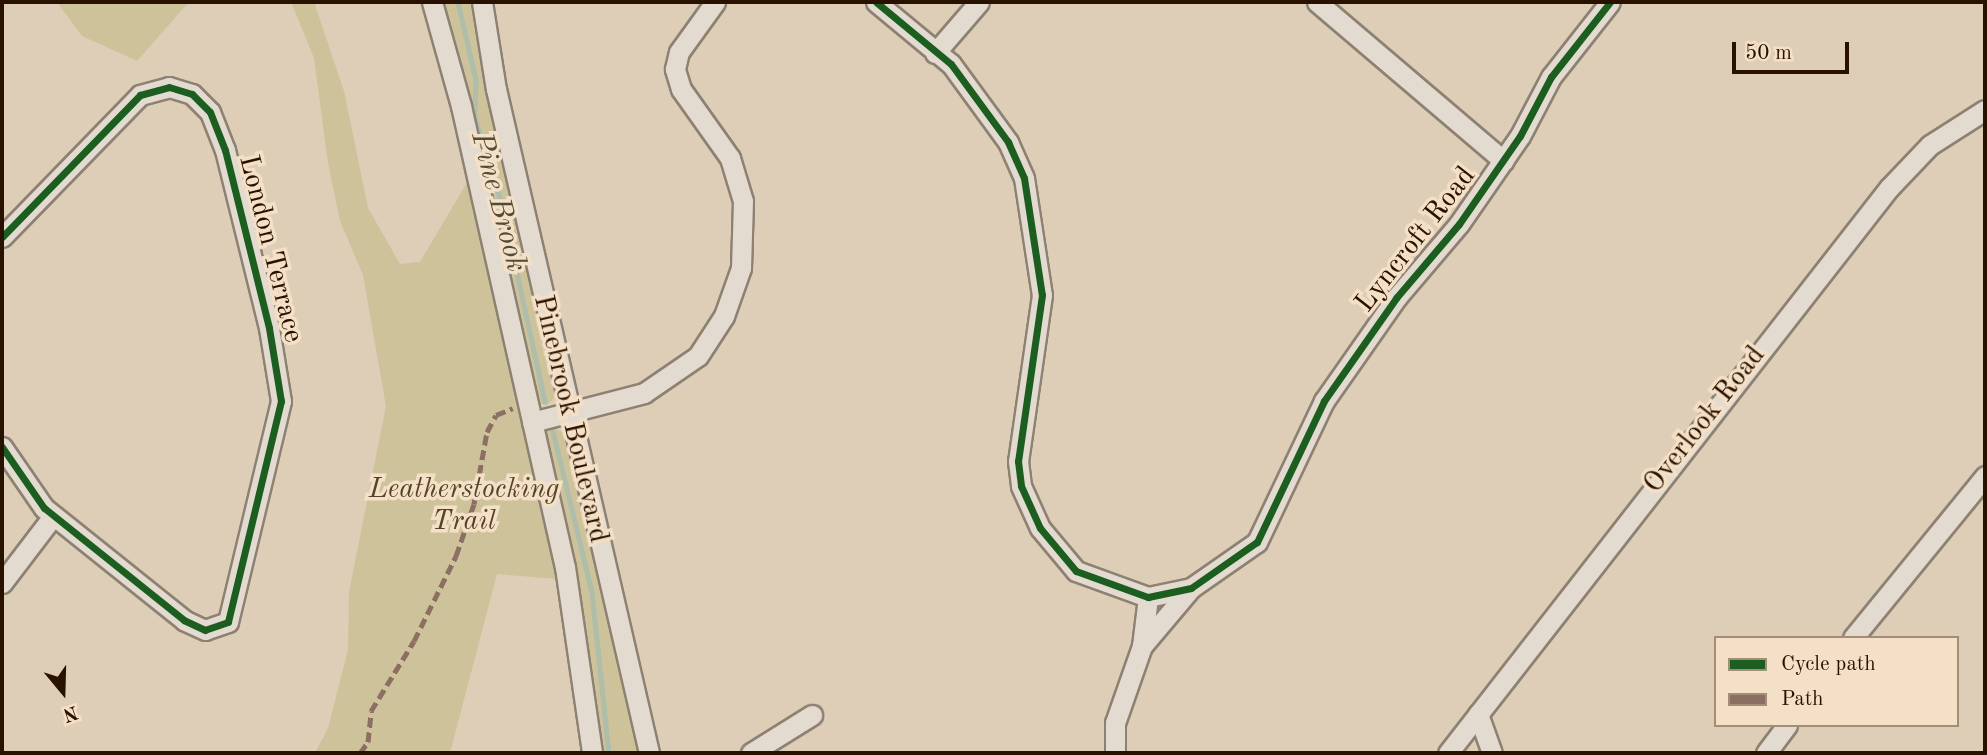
<!DOCTYPE html>
<html>
<head>
<meta charset="utf-8">
<style>
  body { margin:0 }
  #map { position:relative; width:1987px; height:755px; overflow:hidden; background:#decdb7; font-family:"Old Standard TT",serif }
  div>[style] { position:absolute }
  .green>* { inset:0; background:#cdc29a }
  .stream>* { height:4.5px; margin:-2.25px; padding:0 2.25px; transform-origin:2.25px; border-radius:2.25px; background:#aebeaa }
  .roads { filter:drop-shadow(2px 0 #8d8172) drop-shadow(-2px 0 #8d8172) drop-shadow(0 2px #8d8172) drop-shadow(0 -2px #8d8172) }
  .minor>* { height:19px; margin:-9.5px; padding:0 9.5px; transform-origin:9.5px; border-radius:9.5px; background:#e4dbd0 }
  .quiet>* { height:5px; margin-top:-2.5px; transform-origin:0; background:repeating-linear-gradient(90deg,#8d6e63 0 10px,transparent 0 15px) }
  .cycleway>* { height:7px; margin:-3.5px; padding:0 3.5px; transform-origin:3.5px; border-radius:3.5px; background:#1b5e20 }
  span { translate:-50% -50%; white-space:nowrap; text-align:center; line-height:1.15; -webkit-text-stroke:7px #f4e0c6; paint-order:stroke }
  .street-label { font-size:28px; color:#291100 }
  .park-label { font-size:28px; color:#564327; font-style:italic }
  .water-label { font-size:30px; color:#514b39; font-style:italic }
  .frame { position:absolute; inset:0; border:4px solid #291100; pointer-events:none }
  .legend { position:absolute; left:1714px; top:636px; width:245px; height:91px; box-sizing:border-box; background:#f4e0c6; border:2px solid #a38d77; margin:0; padding:9px 12px; list-style:none; font-size:21px; color:#291100 }
  .legend li { display:flex; align-items:center; gap:14px; height:35px }
  .legend b { width:35px; border:2px solid #a38d77 }
  .north { position:absolute; left:28px; top:657px; width:70px; height:70px; -webkit-text-stroke:5px #f4e0c6; paint-order:stroke; rotate:161deg; font-size:19px; font-weight:700; line-height:28px; text-align:center; color:#291100 }
  .north::after { content:''; display:block; margin:auto; width:24px; height:32px; background:#291100; clip-path:polygon(50% 0,100% 100%,50% 72%,0 100%) }
  .scale { position:absolute; left:1732px; top:42px; width:117px; height:32px; box-sizing:border-box; border:4px solid #291100; border-top:0; padding-left:9px; font-size:21px; line-height:24px; white-space:nowrap; color:#291100; -webkit-text-stroke:5px #f4e0c6; paint-order:stroke }
</style>
</head>
<body>
<div id="map">
  <div class="green">
    <div style="clip-path:polygon(57px 2px,189px 2px,137px 61px,82px 36px)"></div>
    <div style="clip-path:polygon(291px 2px,314px 2px,344px 91px,368px 208px,400px 264px,420px 262px,468px 181px,557px 579px,497px 574px,450px 753px,315px 753px,328px 728px,348px 650px,349px 592px,386px 406px,363px 275px,340px 221px,328px 163px,314px 58px)"></div>
    <div style="clip-path:polygon(438px 2px,474px 2px,487px 91px,556px 396px,547px 405px,536px 403px)"></div>
    <div style="clip-path:polygon(552px 427px,565px 433px,641px 753px,596px 753px,541px 437px)"></div>
  </div>
  <div class="stream">
    <div style="left:458px;top:2px;width:80px;rotate:77deg"></div>
    <div style="left:476px;top:80px;width:38px;rotate:92deg"></div>
    <div style="left:475px;top:118px;width:90px;rotate:72.6deg"></div>
    <div style="left:502px;top:204px;width:202px;rotate:77.7deg"></div>
    <div style="left:553px;top:431px;width:166px;rotate:76.4deg"></div>
    <div style="left:592px;top:592px;width:162px;rotate:84deg"></div>
  </div>
  <div class="roads">
    <div class="minor">
      <div style="left:432px;top:2px;width:108px;rotate:74.4deg"></div>
      <div style="left:461px;top:106px;width:473px;rotate:77.3deg"></div>
      <div style="left:565px;top:567px;width:188px;rotate:81.7deg"></div>
      <div style="left:482px;top:2px;width:88px;rotate:80.9deg"></div>
      <div style="left:496px;top:89px;width:681px;rotate:77.02deg"></div>
      <div style="left:876px;top:2px;width:97px;rotate:39.6deg"></div>
      <div style="left:951px;top:64px;width:97px;rotate:53.8deg"></div>
      <div style="left:1008px;top:142px;width:39px;rotate:66deg"></div>
      <div style="left:1024px;top:178px;width:118px;rotate:81.3deg"></div>
      <div style="left:1042px;top:295px;width:168px;rotate:98.2deg"></div>
      <div style="left:1018px;top:461px;width:25px;rotate:83deg"></div>
      <div style="left:1021px;top:486px;width:46px;rotate:65.7deg"></div>
      <div style="left:1040px;top:528px;width:56px;rotate:50.1deg"></div>
      <div style="left:1076px;top:571px;width:77px;rotate:19.9deg"></div>
      <div style="left:1148px;top:597px;width:44px;rotate:-11.8deg"></div>
      <div style="left:1191px;top:588px;width:80px;rotate:-34.9deg"></div>
      <div style="left:1257px;top:542px;width:156px;rotate:-64.6deg"></div>
      <div style="left:1324px;top:401px;width:126px;rotate:-55deg"></div>
      <div style="left:1396px;top:298px;width:97px;rotate:-49.6deg"></div>
      <div style="left:1459px;top:224px;width:107px;rotate:-55.3deg"></div>
      <div style="left:1520px;top:136px;width:67px;rotate:-62.3deg"></div>
      <div style="left:1551px;top:77px;width:95px;rotate:-51.8deg"></div>
      <div style="left:1317px;top:2px;width:245px;rotate:40.4deg"></div>
      <div style="left:935px;top:53px;width:67px;rotate:-49.2deg"></div>
      <div style="left:2px;top:237px;width:198px;rotate:-45.8deg"></div>
      <div style="left:140px;top:95px;width:30px;rotate:-15deg"></div>
      <div style="left:169px;top:87px;width:24px;rotate:17deg"></div>
      <div style="left:192px;top:94px;width:25px;rotate:45deg"></div>
      <div style="left:210px;top:112px;width:41px;rotate:68.5deg"></div>
      <div style="left:225px;top:150px;width:183px;rotate:76.1deg"></div>
      <div style="left:269px;top:328px;width:74px;rotate:80.7deg"></div>
      <div style="left:281px;top:401px;width:227px;rotate:103.5deg"></div>
      <div style="left:228px;top:622px;width:24px;rotate:161deg"></div>
      <div style="left:205px;top:630px;width:23px;rotate:-155deg"></div>
      <div style="left:184px;top:620px;width:179px;rotate:-141.3deg"></div>
      <div style="left:44px;top:508px;width:74px;rotate:-124.5deg"></div>
      <div style="left:532px;top:422px;width:116px;rotate:-14.5deg"></div>
      <div style="left:644px;top:393px;width:65px;rotate:-34.4deg"></div>
      <div style="left:698px;top:356px;width:48px;rotate:-57deg"></div>
      <div style="left:724px;top:316px;width:51px;rotate:-70.5deg"></div>
      <div style="left:741px;top:268px;width:67px;rotate:-88.3deg"></div>
      <div style="left:743px;top:201px;width:45px;rotate:-106.8deg"></div>
      <div style="left:730px;top:158px;width:85px;rotate:-125.4deg"></div>
      <div style="left:681px;top:89px;width:21px;rotate:-107deg"></div>
      <div style="left:675px;top:69px;width:17px;rotate:-77deg"></div>
      <div style="left:679px;top:52px;width:62px;rotate:-54.2deg"></div>
      <div style="left:2px;top:583px;width:84px;rotate:-52.7deg"></div>
      <div style="left:1853px;top:638px;width:209px;rotate:-50.8deg"></div>
      <div style="left:1142px;top:646px;width:76px;rotate:-49.8deg"></div>
      <div style="left:1478px;top:714px;width:41px;rotate:70.3deg"></div>
      <div style="left:751px;top:753px;width:72px;rotate:-31.9deg"></div>
      <div style="left:1115px;top:753px;width:30px;rotate:-90deg"></div>
      <div style="left:1115px;top:723px;width:82px;rotate:-70.7deg"></div>
      <div style="left:1142px;top:646px;width:49px;rotate:-83deg"></div>
      <div style="left:1448px;top:753px;width:717px;rotate:-52.03deg"></div>
      <div style="left:1889px;top:188px;width:59px;rotate:-46.4deg"></div>
      <div style="left:1930px;top:145px;width:65px;rotate:-32.5deg"></div>
      <div style="left:1766px;top:753px;width:35px;rotate:-53deg"></div>
    </div>
  </div>
  <div class="quiet">
    <div style="left:2px;top:752px;width:1px;rotate:45deg"></div>
    <div style="left:360px;top:753px;width:14px;rotate:-54deg"></div>
    <div style="left:368px;top:742px;width:31px;rotate:-84deg"></div>
    <div style="left:371px;top:711px;width:82px;rotate:-58.4deg"></div>
    <div style="left:414px;top:641px;width:95px;rotate:-63.7deg"></div>
    <div style="left:456px;top:556px;width:55px;rotate:-70.9deg"></div>
    <div style="left:474px;top:504px;width:73px;rotate:-79.8deg"></div>
    <div style="left:487px;top:432px;width:19px;rotate:-62deg"></div>
    <div style="left:496px;top:415px;width:18px;rotate:-22deg"></div>
  </div>
  <div class="cycleway">
    <div style="left:876px;top:2px;width:97px;rotate:39.6deg"></div>
    <div style="left:951px;top:64px;width:97px;rotate:53.8deg"></div>
    <div style="left:1008px;top:142px;width:39px;rotate:66deg"></div>
    <div style="left:1024px;top:178px;width:118px;rotate:81.3deg"></div>
    <div style="left:1042px;top:295px;width:168px;rotate:98.2deg"></div>
    <div style="left:1018px;top:461px;width:25px;rotate:83deg"></div>
    <div style="left:1021px;top:486px;width:46px;rotate:65.7deg"></div>
    <div style="left:1040px;top:528px;width:56px;rotate:50.1deg"></div>
    <div style="left:1076px;top:571px;width:77px;rotate:19.9deg"></div>
    <div style="left:1148px;top:597px;width:44px;rotate:-11.8deg"></div>
    <div style="left:1191px;top:588px;width:80px;rotate:-34.9deg"></div>
    <div style="left:1257px;top:542px;width:156px;rotate:-64.6deg"></div>
    <div style="left:1324px;top:401px;width:126px;rotate:-55deg"></div>
    <div style="left:1396px;top:298px;width:97px;rotate:-49.6deg"></div>
    <div style="left:1459px;top:224px;width:107px;rotate:-55.3deg"></div>
    <div style="left:1520px;top:136px;width:67px;rotate:-62.3deg"></div>
    <div style="left:1551px;top:77px;width:95px;rotate:-51.8deg"></div>
    <div style="left:2px;top:237px;width:198px;rotate:-45.8deg"></div>
    <div style="left:140px;top:95px;width:30px;rotate:-15deg"></div>
    <div style="left:169px;top:87px;width:24px;rotate:17deg"></div>
    <div style="left:192px;top:94px;width:25px;rotate:45deg"></div>
    <div style="left:210px;top:112px;width:41px;rotate:68.5deg"></div>
    <div style="left:225px;top:150px;width:183px;rotate:76.1deg"></div>
    <div style="left:269px;top:328px;width:74px;rotate:80.7deg"></div>
    <div style="left:281px;top:401px;width:227px;rotate:103.5deg"></div>
    <div style="left:228px;top:622px;width:24px;rotate:161deg"></div>
    <div style="left:205px;top:630px;width:23px;rotate:-155deg"></div>
    <div style="left:184px;top:620px;width:179px;rotate:-141.3deg"></div>
    <div style="left:44px;top:508px;width:74px;rotate:-124.5deg"></div>
  </div>
  <div class="street-label">
    <span style="left:1416px;top:240px;rotate:-52deg">Lyncroft Road</span>
    <span style="left:270px;top:249px;rotate:76deg">London Terrace</span>
    <span style="left:570px;top:419px;rotate:77deg">Pinebrook Boulevard</span>
    <span style="left:1705px;top:420px;rotate:-52deg">Overlook Road</span>
  </div>
  <div class="park-label">
    <span style="left:464px;top:506px">Leatherstocking<br>Trail</span>
  </div>
  <div class="water-label">
    <span style="left:498px;top:202px;rotate:75deg">Pine Brook</span>
  </div>
  <div class="frame"></div>
  <ul class="legend">
  <li><b style="height:9px;background:#1b5e20"></b>Cycle path</li>
  <li><b style="height:9px;background:#8d6e63"></b>Path</li>
  </ul>
  <div class="north">N</div>
  <div class="scale">50 m</div>
</div>
</body>
</html>
